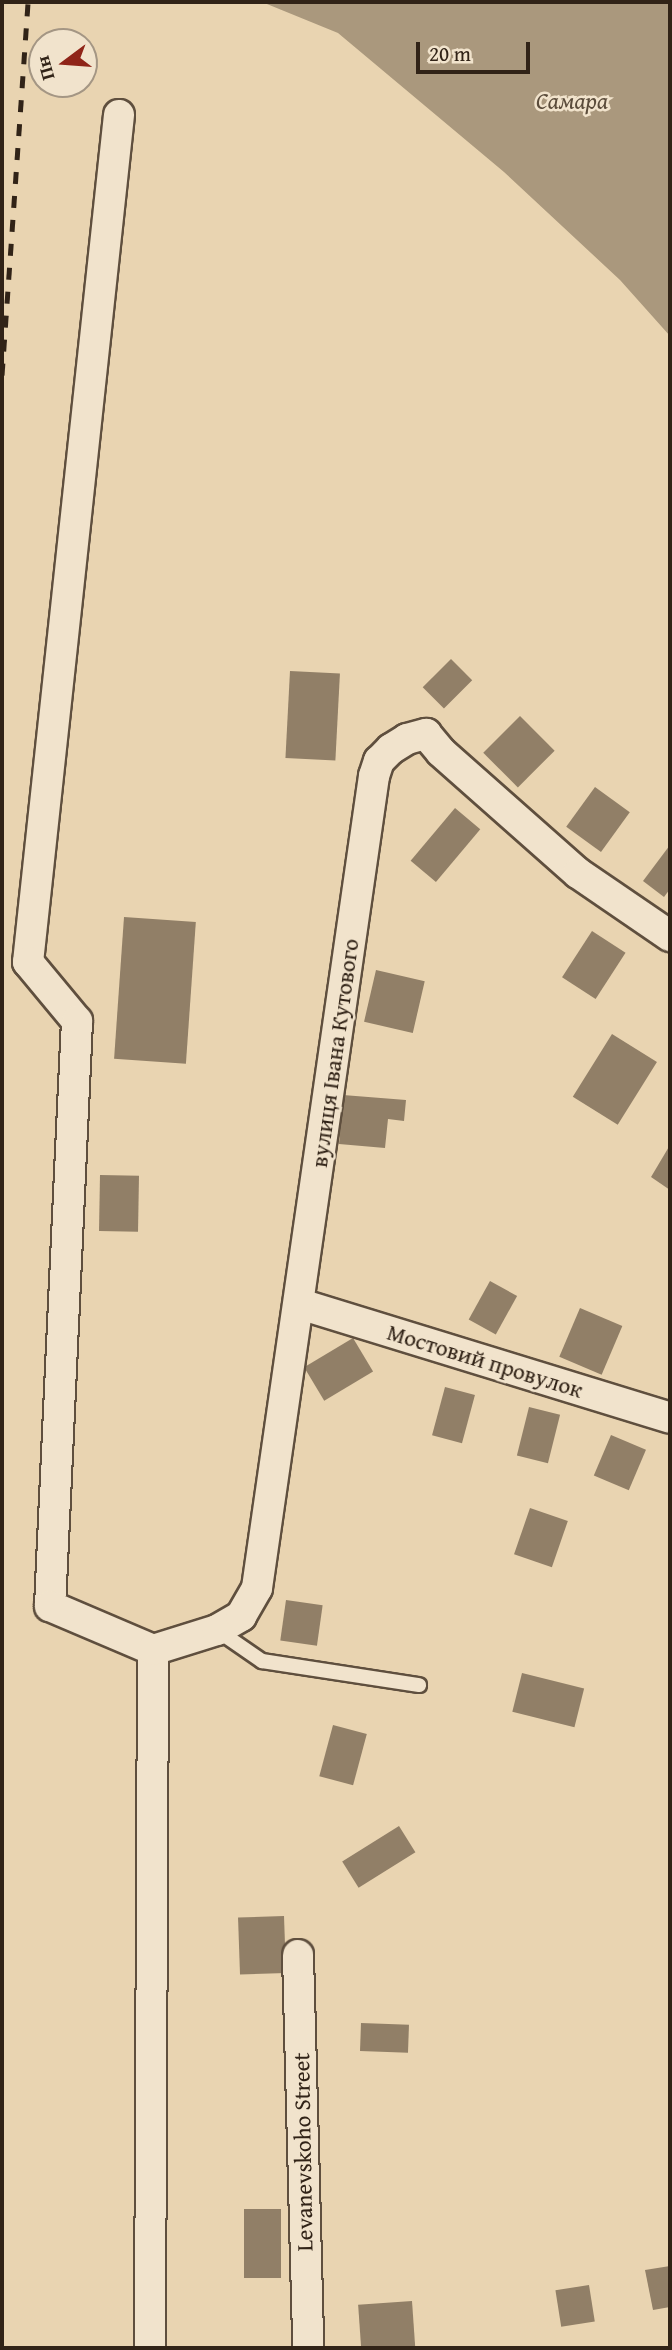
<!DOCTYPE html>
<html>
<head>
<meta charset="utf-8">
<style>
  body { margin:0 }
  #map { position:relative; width:672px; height:2350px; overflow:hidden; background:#e9d4b1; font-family:"Gentium Book Plus",serif }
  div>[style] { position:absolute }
  .water>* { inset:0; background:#aa987d }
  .building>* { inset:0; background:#917f67; transform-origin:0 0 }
  .roads { filter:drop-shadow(2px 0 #5f4f3e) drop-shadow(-2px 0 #5f4f3e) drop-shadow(0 2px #5f4f3e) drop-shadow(0 -2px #5f4f3e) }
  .service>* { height:14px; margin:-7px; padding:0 7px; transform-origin:7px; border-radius:7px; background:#f1e3cc }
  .minor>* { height:30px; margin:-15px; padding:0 15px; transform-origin:15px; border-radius:15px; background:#f1e3cc }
  .rail>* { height:5px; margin-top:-2.5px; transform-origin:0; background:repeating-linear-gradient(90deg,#312317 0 12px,transparent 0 24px) }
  span { translate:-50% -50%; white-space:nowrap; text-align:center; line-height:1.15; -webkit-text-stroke:5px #f1e3cc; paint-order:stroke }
  .street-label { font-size:23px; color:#312317 }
  .water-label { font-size:24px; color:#5b4c3b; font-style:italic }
  .frame { position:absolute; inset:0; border:4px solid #312317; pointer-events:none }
  .north { position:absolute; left:28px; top:28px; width:70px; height:70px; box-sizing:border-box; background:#f1e3cc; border:2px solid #a49684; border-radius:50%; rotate:254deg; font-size:19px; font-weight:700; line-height:28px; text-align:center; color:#312317 }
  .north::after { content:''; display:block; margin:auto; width:24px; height:32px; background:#8f2418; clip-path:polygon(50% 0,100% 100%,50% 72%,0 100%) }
  .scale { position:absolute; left:416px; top:42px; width:114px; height:32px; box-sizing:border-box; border:4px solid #312317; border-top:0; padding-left:9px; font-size:21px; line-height:24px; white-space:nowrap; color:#312317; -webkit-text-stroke:5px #f1e3cc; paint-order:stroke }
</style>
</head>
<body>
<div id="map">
  <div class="water">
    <div style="clip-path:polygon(262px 2px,670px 2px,670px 336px,620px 280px,504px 172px,338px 33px)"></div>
  </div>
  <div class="building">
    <div style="left:451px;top:659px;width:30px;height:40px;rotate:45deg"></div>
    <div style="left:290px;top:671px;width:50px;height:87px;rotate:3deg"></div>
    <div style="left:520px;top:716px;width:49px;height:52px;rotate:45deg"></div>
    <div style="left:595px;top:787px;width:43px;height:49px;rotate:36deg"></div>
    <div style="left:455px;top:808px;width:33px;height:69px;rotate:40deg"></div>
    <div style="clip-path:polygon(670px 845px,670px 889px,664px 897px,643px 881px)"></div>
    <div style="left:124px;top:917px;width:72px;height:142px;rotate:4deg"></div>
    <div style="left:592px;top:931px;width:40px;height:55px;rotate:33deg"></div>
    <div style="left:376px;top:970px;width:50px;height:53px;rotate:13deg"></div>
    <div style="left:612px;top:1034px;width:53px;height:74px;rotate:32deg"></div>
    <div style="clip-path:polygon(343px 1095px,406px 1100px,404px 1121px,388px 1119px,385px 1148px,339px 1144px)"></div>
    <div style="clip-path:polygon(670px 1145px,670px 1190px,651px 1177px)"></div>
    <div style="left:100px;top:1175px;width:39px;height:56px;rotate:1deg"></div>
    <div style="left:490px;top:1281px;width:31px;height:44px;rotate:29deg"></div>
    <div style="left:580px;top:1308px;width:46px;height:53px;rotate:23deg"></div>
    <div style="left:353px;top:1338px;width:39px;height:57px;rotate:59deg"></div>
    <div style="left:445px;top:1387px;width:31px;height:50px;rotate:15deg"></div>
    <div style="left:529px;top:1407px;width:32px;height:50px;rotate:14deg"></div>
    <div style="left:611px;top:1435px;width:38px;height:44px;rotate:23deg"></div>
    <div style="left:530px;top:1508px;width:40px;height:49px;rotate:19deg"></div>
    <div style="left:286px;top:1600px;width:37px;height:41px;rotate:8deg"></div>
    <div style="left:522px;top:1673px;width:64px;height:40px;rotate:14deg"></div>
    <div style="left:333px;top:1725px;width:35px;height:53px;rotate:15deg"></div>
    <div style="left:399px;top:1826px;width:31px;height:67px;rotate:58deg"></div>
    <div style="left:284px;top:1916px;width:57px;height:46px;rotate:88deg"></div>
    <div style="left:361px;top:2023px;width:48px;height:28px;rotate:2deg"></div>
    <div style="left:244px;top:2209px;width:37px;height:69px"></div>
    <div style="clip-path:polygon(670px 2266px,670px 2307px,653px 2310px,645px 2270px)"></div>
    <div style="left:589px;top:2285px;width:37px;height:34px;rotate:81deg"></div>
    <div style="left:412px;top:2301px;width:47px;height:54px;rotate:86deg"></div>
  </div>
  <div class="roads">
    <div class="service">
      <div style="left:217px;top:1630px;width:55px;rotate:34.6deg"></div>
      <div style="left:262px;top:1661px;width:159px;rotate:8.7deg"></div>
    </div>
    <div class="minor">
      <div style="left:119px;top:115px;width:852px;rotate:96.13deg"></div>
      <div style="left:28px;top:962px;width:77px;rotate:50.3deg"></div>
      <div style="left:77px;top:1021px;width:586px;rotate:92.64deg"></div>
      <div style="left:50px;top:1606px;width:112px;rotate:23.1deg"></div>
      <div style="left:153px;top:1650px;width:698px;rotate:90.25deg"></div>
      <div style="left:300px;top:1304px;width:387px;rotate:17.1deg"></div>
      <div style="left:153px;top:1650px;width:67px;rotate:-17.4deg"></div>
      <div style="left:217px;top:1630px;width:28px;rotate:-30deg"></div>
      <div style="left:241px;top:1616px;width:32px;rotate:-60deg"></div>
      <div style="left:257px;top:1588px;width:820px;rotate:-81.8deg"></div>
      <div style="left:374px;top:776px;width:16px;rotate:-72deg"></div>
      <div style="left:379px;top:761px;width:17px;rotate:-45deg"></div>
      <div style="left:391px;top:749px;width:19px;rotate:-32deg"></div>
      <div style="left:407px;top:739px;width:20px;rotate:-15deg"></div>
      <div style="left:426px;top:734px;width:23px;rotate:50deg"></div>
      <div style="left:441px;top:752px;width:183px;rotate:41.5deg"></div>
      <div style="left:578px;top:873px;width:112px;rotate:34.4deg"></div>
      <div style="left:298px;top:1955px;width:393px;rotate:88.5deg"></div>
    </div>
  </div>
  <div class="rail">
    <div style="left:2px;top:375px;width:374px;rotate:-86deg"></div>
  </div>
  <div class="street-label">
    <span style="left:335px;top:1053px;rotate:-82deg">вулиця Івана Кутового</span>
    <span style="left:485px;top:1361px;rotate:17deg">Мостовий провулок</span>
    <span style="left:303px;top:2152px;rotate:-91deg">Levanevskoho Street</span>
  </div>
  <div class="water-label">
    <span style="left:572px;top:101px">Самара</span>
  </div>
  <div class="frame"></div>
  <div class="north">Пн</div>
  <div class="scale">20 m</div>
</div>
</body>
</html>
